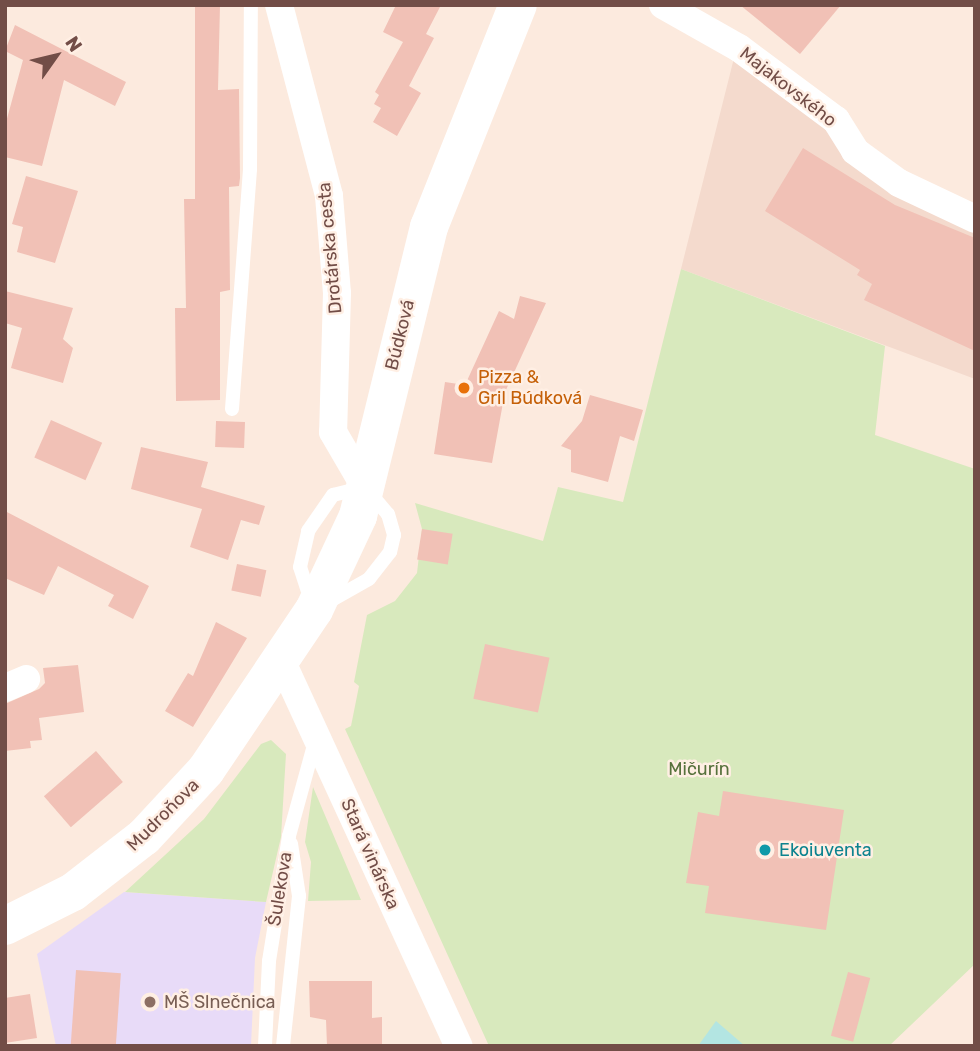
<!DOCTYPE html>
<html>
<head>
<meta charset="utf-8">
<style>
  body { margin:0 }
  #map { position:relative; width:980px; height:1051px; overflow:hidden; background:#fceade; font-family:Rubik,sans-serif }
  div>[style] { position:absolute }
  .residential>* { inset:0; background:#f4dacd }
  .education>* { inset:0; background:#e8dbf8 }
  .green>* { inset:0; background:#d8e9bd }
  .water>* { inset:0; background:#b3e5e2 }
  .building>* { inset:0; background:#f1c1b6; transform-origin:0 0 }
  .lane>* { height:14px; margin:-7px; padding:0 7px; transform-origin:7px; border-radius:7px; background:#fff }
  .street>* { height:28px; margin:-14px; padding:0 14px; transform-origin:14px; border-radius:14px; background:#fff }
  .secondary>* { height:38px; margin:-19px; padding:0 19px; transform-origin:19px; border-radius:19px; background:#fff }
  .dots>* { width:19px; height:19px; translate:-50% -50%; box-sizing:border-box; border:4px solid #ffefe4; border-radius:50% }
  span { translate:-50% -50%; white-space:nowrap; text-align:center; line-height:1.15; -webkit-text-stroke:5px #ffefe4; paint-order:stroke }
  .street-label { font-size:18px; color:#724d47 }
  .food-label { font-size:18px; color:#c56008 }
  .left { translate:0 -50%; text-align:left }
  .park-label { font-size:18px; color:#57723c }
  .culture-label { font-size:18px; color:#0d838f }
  .education-label { font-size:18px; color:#785e54 }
  .frame { position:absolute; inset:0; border:7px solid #724d47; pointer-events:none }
  .north { position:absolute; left:21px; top:21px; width:70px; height:70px; -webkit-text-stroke:5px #ffefe4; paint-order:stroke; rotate:56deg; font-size:19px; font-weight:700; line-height:28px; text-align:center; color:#724d47 }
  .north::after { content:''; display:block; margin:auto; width:24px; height:32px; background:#724d47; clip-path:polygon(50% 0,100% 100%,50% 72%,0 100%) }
</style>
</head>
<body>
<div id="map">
  <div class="residential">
    <div style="clip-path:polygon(734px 58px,909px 175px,975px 207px,975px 379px,681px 269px)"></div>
  </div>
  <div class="education">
    <div style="clip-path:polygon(124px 892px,266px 902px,255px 958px,251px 1046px,56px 1046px,37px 954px)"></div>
  </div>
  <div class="green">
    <div style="clip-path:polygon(681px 269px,885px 346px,875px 435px,975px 469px,975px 964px,889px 1046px,489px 1046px,345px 729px,351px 726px,359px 686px,354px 682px,367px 615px,395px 601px,417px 573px,422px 529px,415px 503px,543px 541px,558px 487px,623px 502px)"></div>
    <div style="clip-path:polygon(271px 740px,286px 754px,281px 837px,266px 902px,125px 892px,204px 819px,261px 744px)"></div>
    <div style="clip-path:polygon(313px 787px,361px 900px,308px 901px,311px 862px,305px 842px)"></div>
  </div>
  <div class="water">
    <div style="clip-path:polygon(716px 1021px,745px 1046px,698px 1046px)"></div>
  </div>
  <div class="building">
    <div style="clip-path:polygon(195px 5px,220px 5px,218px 90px,239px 89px,240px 178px,239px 186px,229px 187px,230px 290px,220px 292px,220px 400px,176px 401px,175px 308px,186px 308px,184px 199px,195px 199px)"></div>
    <div style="clip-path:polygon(396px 5px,441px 5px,426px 34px,434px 38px,409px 86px,421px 93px,397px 136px,373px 122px,381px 108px,374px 104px,379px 95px,375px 92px,403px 42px,383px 32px)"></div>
    <div style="clip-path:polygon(740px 5px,841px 5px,800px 54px)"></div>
    <div style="clip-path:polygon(15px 25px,126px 82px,115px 106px,64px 80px,42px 166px,5px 157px,5px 126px,23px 60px,5px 51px)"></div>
    <div style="clip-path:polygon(803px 148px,895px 205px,975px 238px,975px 351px,864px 300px,872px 284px,857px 275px,860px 270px,765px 211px)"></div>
    <div style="clip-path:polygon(26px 176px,78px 191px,55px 263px,17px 252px,23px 227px,12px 224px)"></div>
    <div style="clip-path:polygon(5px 291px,73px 308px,63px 339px,73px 348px,63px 383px,11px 368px,22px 328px,5px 323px)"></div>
    <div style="clip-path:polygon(520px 296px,546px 303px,505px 392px,492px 463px,434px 454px,445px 382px,465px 385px,499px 311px,514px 319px)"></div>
    <div style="clip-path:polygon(590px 395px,643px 410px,634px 441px,620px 436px,608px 482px,571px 472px,571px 450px,561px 446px,582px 421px)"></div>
    <div style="left:51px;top:420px;width:56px;height:41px;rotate:24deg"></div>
    <div style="left:245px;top:422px;width:26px;height:29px;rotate:92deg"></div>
    <div style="clip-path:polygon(141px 447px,208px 462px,201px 487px,265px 506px,259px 525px,241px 520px,228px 560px,190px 547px,202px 509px,131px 489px)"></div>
    <div style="clip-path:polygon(5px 511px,149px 586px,133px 619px,108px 606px,114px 595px,58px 566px,44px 595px,5px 578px)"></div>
    <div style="left:422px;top:529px;width:31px;height:31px;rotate:9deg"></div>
    <div style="left:237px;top:564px;width:30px;height:27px;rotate:12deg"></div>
    <div style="clip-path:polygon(216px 622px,247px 638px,193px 727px,165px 711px,188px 673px,193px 676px)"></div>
    <div style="left:485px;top:644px;width:66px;height:56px;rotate:12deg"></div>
    <div style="clip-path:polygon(78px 665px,84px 712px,39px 718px,42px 740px,30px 741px,31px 748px,5px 751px,5px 704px,39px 689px,45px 683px,43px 668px)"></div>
    <div style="left:96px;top:751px;width:41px;height:69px;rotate:49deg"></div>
    <div style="clip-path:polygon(723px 791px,844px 810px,826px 930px,705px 913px,709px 886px,686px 883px,698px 812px,719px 816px)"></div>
    <div style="left:76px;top:970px;width:45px;height:76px;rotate:4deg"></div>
    <div style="left:848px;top:972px;width:23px;height:66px;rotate:15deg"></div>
    <div style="clip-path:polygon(309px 981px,372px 981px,372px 1018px,382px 1017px,382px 1046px,327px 1046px,326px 1020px,310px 1017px)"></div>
    <div style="clip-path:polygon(30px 994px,37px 1038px,5px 1043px,5px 998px)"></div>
  </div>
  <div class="lane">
    <div style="left:232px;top:409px;width:241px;rotate:-85.7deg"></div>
    <div style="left:250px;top:169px;width:164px;rotate:-89.7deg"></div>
    <div style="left:365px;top:487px;width:35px;rotate:50deg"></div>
    <div style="left:388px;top:514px;width:22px;rotate:74deg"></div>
    <div style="left:394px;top:535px;width:17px;rotate:103deg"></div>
    <div style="left:390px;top:552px;width:34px;rotate:128deg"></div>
    <div style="left:369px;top:579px;width:63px;rotate:150.6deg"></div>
    <div style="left:314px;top:610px;width:45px;rotate:-108deg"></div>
    <div style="left:300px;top:567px;width:37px;rotate:-77deg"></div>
    <div style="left:308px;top:531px;width:44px;rotate:-55.2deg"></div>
    <div style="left:333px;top:495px;width:33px;rotate:-14deg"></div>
    <div style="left:265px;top:1046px;width:85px;rotate:-87.3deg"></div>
    <div style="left:269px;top:961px;width:127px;rotate:-80.9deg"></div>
    <div style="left:289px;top:836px;width:102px;rotate:-74.6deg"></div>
    <div style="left:283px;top:1046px;width:151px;rotate:-83.9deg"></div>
    <div style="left:299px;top:896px;width:53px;rotate:-98.7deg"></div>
  </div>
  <div class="street">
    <div style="left:279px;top:5px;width:197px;rotate:75.3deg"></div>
    <div style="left:329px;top:196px;width:97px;rotate:85.3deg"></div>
    <div style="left:337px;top:293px;width:139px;rotate:91.6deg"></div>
    <div style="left:333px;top:432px;width:64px;rotate:59.8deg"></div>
    <div style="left:663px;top:5px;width:87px;rotate:29.5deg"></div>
    <div style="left:739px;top:48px;width:121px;rotate:36.6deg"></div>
    <div style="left:836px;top:120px;width:36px;rotate:58deg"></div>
    <div style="left:855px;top:151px;width:54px;rotate:36deg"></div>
    <div style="left:899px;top:183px;width:84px;rotate:25.3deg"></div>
    <div style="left:282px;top:662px;width:423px;rotate:65.3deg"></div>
    <div style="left:5px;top:688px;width:23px;rotate:-23deg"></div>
  </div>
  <div class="secondary">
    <div style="left:5px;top:926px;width:76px;rotate:-26.6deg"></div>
    <div style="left:73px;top:892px;width:90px;rotate:-37.8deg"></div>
    <div style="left:144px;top:837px;width:91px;rotate:-47.2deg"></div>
    <div style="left:206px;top:770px;width:193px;rotate:-56deg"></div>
    <div style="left:314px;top:610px;width:104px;rotate:-64.9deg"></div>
    <div style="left:358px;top:516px;width:298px;rotate:-76.2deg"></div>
    <div style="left:429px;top:227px;width:239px;rotate:-68.2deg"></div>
  </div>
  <div class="dots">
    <div style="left:464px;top:388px;background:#e8710a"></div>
    <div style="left:765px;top:850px;background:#0f9aa8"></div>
    <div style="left:150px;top:1002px;background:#8d6e63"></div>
  </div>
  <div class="street-label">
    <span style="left:788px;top:87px;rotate:38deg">Majakovského</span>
    <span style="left:330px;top:248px;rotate:-95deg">Drotárska cesta</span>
    <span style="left:400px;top:335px;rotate:-76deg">Búdková</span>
    <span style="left:163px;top:815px;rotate:-45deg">Mudroňova</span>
    <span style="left:370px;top:854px;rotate:66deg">Stará vinárska</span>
    <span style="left:280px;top:889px;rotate:-81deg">Šulekova</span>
  </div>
  <div class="food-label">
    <span class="left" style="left:478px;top:388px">Pizza &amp;<br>Gril Búdková</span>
  </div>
  <div class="park-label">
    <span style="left:699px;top:769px">Mičurín</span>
  </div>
  <div class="culture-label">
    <span class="left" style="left:779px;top:850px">Ekoiuventa</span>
  </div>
  <div class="education-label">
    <span class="left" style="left:164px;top:1002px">MŠ Slnečnica</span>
  </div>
  <div class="frame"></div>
  <div class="north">N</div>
</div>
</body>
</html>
